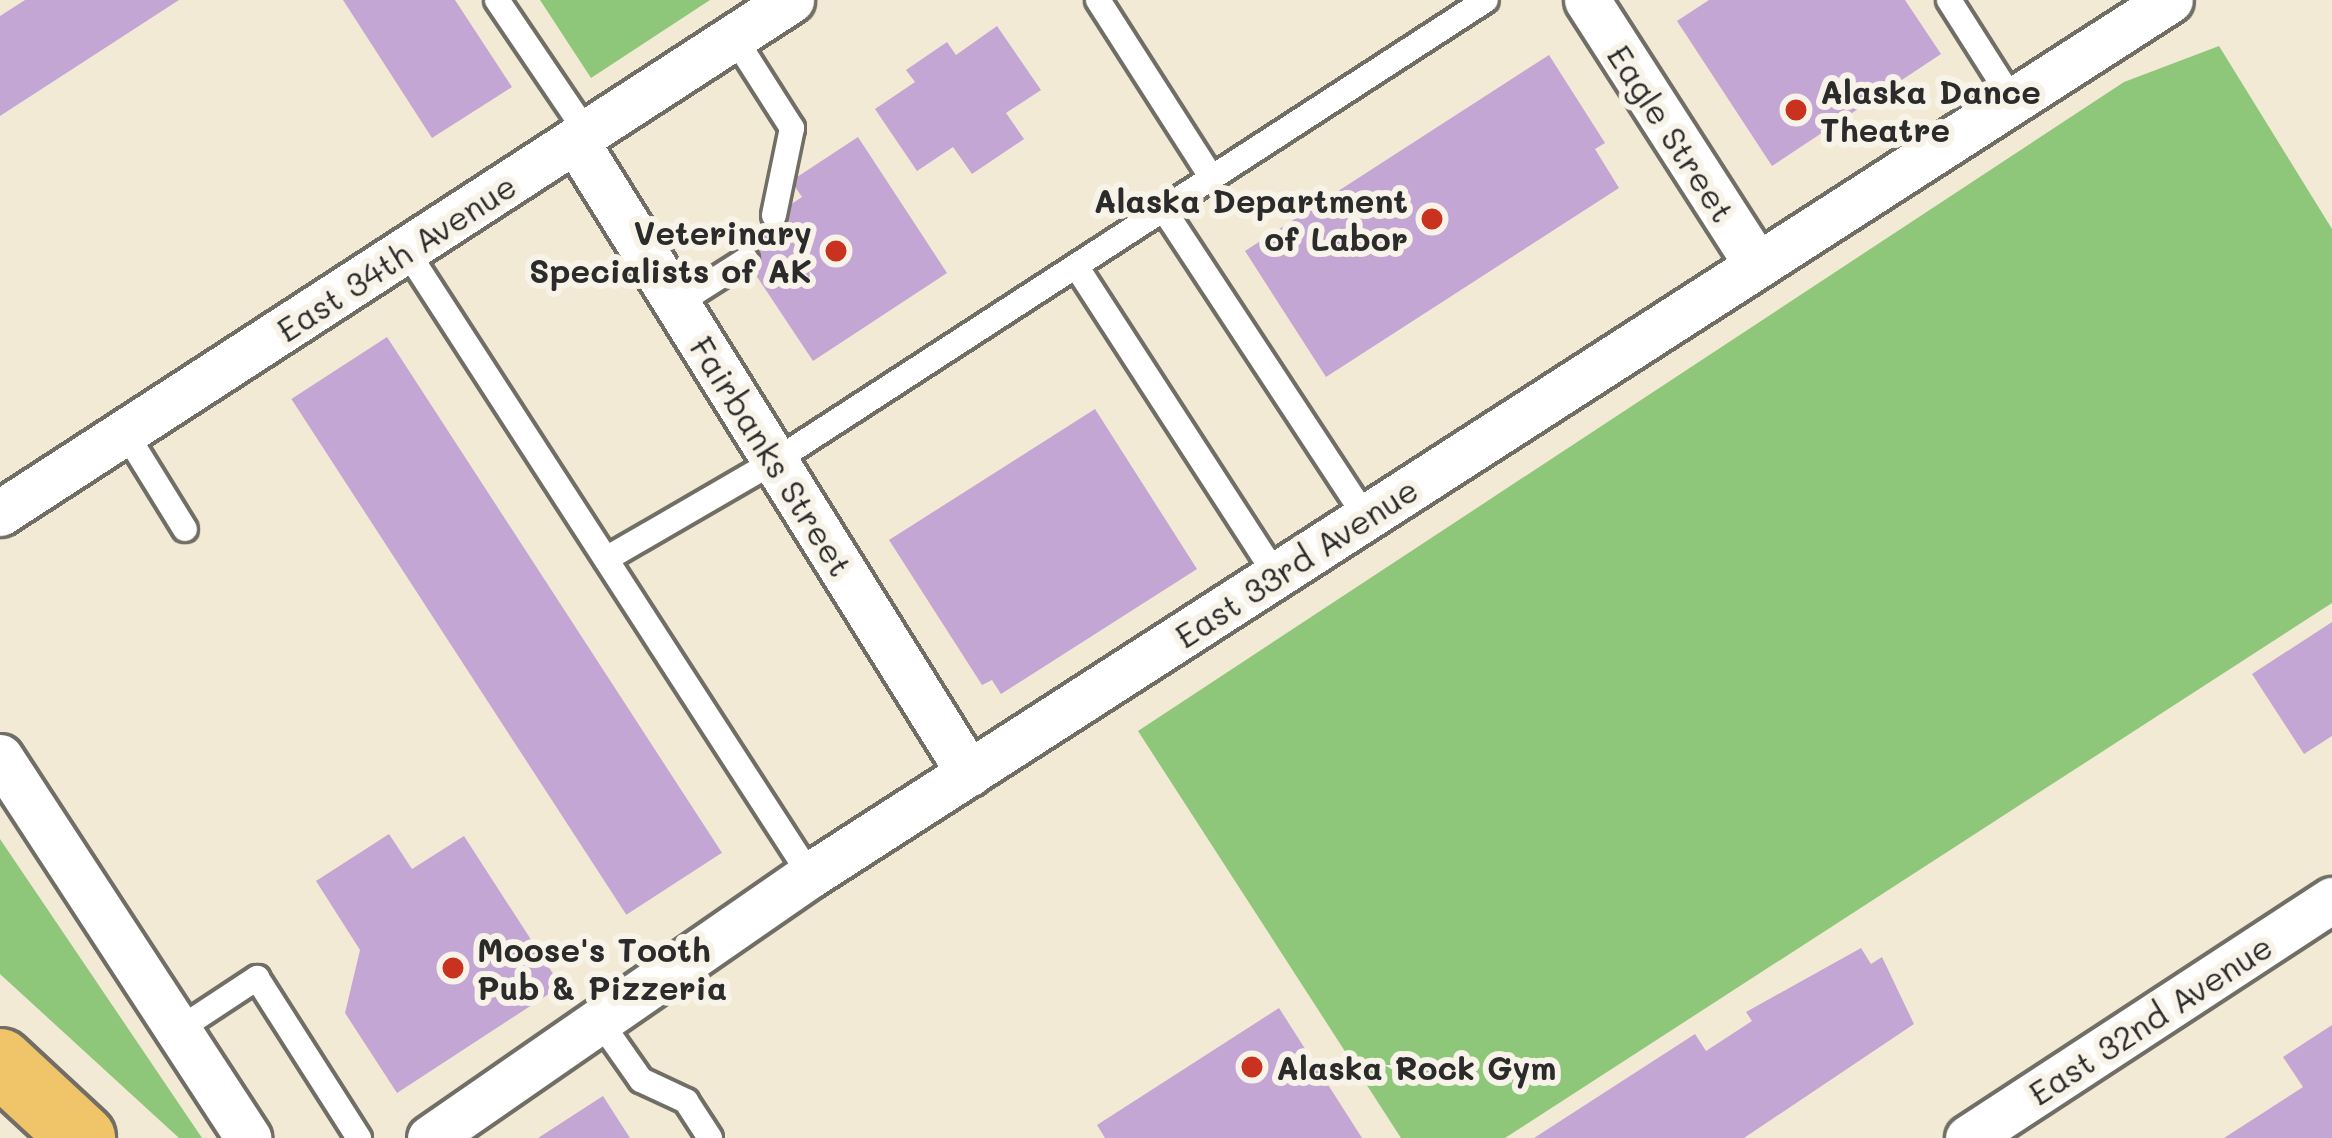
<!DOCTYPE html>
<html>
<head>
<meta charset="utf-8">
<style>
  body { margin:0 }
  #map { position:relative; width:2332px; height:1138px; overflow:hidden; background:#f2ead5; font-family:Mali,sans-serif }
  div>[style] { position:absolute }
  .green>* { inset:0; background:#8fc77a }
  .building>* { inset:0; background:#c4a6d4; transform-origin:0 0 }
  .roads { filter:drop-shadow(3px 0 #716e66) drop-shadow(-3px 0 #716e66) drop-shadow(0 3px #716e66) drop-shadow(0 -3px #716e66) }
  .service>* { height:24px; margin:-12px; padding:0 12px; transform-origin:12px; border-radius:12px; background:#fff }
  .minor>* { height:45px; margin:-22.5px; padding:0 22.5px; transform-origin:22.5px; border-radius:22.5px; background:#fff }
  .trunk>* { height:66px; margin:-33px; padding:0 33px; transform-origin:33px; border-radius:33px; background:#f0c469 }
  .dots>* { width:33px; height:33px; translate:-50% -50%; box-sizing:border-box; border:6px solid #f7f3e8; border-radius:50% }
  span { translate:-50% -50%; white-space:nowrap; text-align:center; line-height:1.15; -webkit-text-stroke:12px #f7f3e8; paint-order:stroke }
  .poi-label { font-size:33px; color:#2b2b2b; font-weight:700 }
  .left { translate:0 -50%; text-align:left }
  .right { translate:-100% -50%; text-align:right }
  .street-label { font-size:33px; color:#2b2b2b }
</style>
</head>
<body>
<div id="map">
  <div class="green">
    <div style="clip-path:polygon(540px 0,710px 0,591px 78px)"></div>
    <div style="clip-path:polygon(2219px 46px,2332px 229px,2332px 603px,1505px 1138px,1401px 1138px,1138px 731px,2124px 82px)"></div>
    <div style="clip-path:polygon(0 839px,202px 1138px,179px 1138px,0 974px)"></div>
  </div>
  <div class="building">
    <div style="clip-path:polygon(25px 0,179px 0,0 116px,0 16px)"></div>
    <div style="clip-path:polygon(343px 0,455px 0,512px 87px,432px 138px)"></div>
    <div style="clip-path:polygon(1709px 0,1905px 0,1941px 54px,1772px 166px,1677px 21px)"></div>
    <div style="clip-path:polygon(997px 26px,1041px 90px,1006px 113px,1024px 139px,972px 174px,953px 147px,917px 171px,875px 109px,915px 82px,906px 70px,947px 42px,956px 55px)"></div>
    <div style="clip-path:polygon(1549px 55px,1605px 143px,1595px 149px,1619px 188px,1326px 377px,1245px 251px)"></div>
    <div style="clip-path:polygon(858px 137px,947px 273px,813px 361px,734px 242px,802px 197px,791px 181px)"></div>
    <div style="left:387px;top:337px;width:615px;height:114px;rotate:57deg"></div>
    <div style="clip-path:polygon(1095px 409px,1197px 569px,1001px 694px,992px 680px,982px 685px,889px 540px)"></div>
    <div style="clip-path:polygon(2332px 622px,2332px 736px,2304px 754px,2252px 674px)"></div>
    <div style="clip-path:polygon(389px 834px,412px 869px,464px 836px,561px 986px,397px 1093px,345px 1013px,360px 950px,316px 881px)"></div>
    <div style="clip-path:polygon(1861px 948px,1871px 964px,1882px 957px,1914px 1024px,1744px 1138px,1534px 1138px,1695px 1034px,1706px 1051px,1752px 1021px,1746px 1012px)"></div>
    <div style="clip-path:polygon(1279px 1008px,1362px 1138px,1105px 1138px,1097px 1125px)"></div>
    <div style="clip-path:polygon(2332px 1025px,2332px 1138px,2224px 1138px,2303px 1087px,2283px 1057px)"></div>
    <div style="clip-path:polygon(603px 1096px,630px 1138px,538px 1138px)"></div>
  </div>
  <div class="roads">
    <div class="service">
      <div style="left:497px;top:0;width:161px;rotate:55.9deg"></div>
      <div style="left:1098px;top:0;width:211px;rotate:57.4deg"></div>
      <div style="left:1949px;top:0;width:120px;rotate:57.6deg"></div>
      <div style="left:734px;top:37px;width:108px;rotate:57.5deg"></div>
      <div style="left:792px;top:128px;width:89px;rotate:101.7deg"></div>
      <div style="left:1164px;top:210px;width:367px;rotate:56.7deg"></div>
      <div style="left:406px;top:250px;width:744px;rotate:57.12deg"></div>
      <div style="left:1076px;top:266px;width:368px;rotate:57.1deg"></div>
      <div style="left:677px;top:304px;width:82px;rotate:-32.5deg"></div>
      <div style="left:125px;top:432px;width:114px;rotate:58.3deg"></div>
      <div style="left:606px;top:559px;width:195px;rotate:-30.1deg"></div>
      <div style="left:775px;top:461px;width:847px;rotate:-32.96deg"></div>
      <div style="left:601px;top:1023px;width:70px;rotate:54.9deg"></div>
      <div style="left:641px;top:1080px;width:50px;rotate:25deg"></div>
      <div style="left:686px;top:1101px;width:44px;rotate:57deg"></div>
      <div style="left:178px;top:1030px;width:95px;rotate:-33.4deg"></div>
      <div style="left:257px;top:978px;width:190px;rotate:57.5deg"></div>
    </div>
    <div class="minor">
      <div style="left:1587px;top:0;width:315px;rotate:57.3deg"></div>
      <div style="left:575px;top:140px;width:746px;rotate:58.1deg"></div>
      <div style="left:0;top:513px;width:943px;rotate:-32.97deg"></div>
      <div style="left:0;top:757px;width:455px;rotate:56.9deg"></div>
      <div style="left:430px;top:1138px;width:462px;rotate:-34.7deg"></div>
      <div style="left:810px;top:875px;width:1617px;rotate:-32.76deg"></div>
      <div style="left:1968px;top:1138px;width:435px;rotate:-33.2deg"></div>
    </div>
    <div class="trunk">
      <div style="left:0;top:1062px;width:112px;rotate:42.8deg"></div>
    </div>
  </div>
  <div class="dots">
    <div style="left:1796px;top:110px;background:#c8321e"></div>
    <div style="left:1432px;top:219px;background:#c8321e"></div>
    <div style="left:836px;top:251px;background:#c8321e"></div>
    <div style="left:453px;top:968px;background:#c8321e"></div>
    <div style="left:1252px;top:1067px;background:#c8321e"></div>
  </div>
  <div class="poi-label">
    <span class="left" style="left:1820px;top:110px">Alaska Dance<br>Theatre</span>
    <span class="right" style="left:1408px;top:219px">Alaska Department<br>of Labor</span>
    <span class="right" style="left:812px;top:251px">Veterinary<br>Specialists of AK</span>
    <span class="left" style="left:477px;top:968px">Moose's Tooth<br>Pub &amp; Pizzeria</span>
    <span class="left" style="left:1276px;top:1067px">Alaska Rock Gym</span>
  </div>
  <div class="street-label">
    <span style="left:1672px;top:133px;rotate:57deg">Eagle Street</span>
    <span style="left:396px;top:257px;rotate:-33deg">East 34th Avenue</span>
    <span style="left:772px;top:456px;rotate:58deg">Fairbanks Street</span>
    <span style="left:1296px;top:562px;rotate:-33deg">East 33rd Avenue</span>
    <span style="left:2150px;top:1019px;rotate:-33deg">East 32nd Avenue</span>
  </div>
</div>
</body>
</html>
